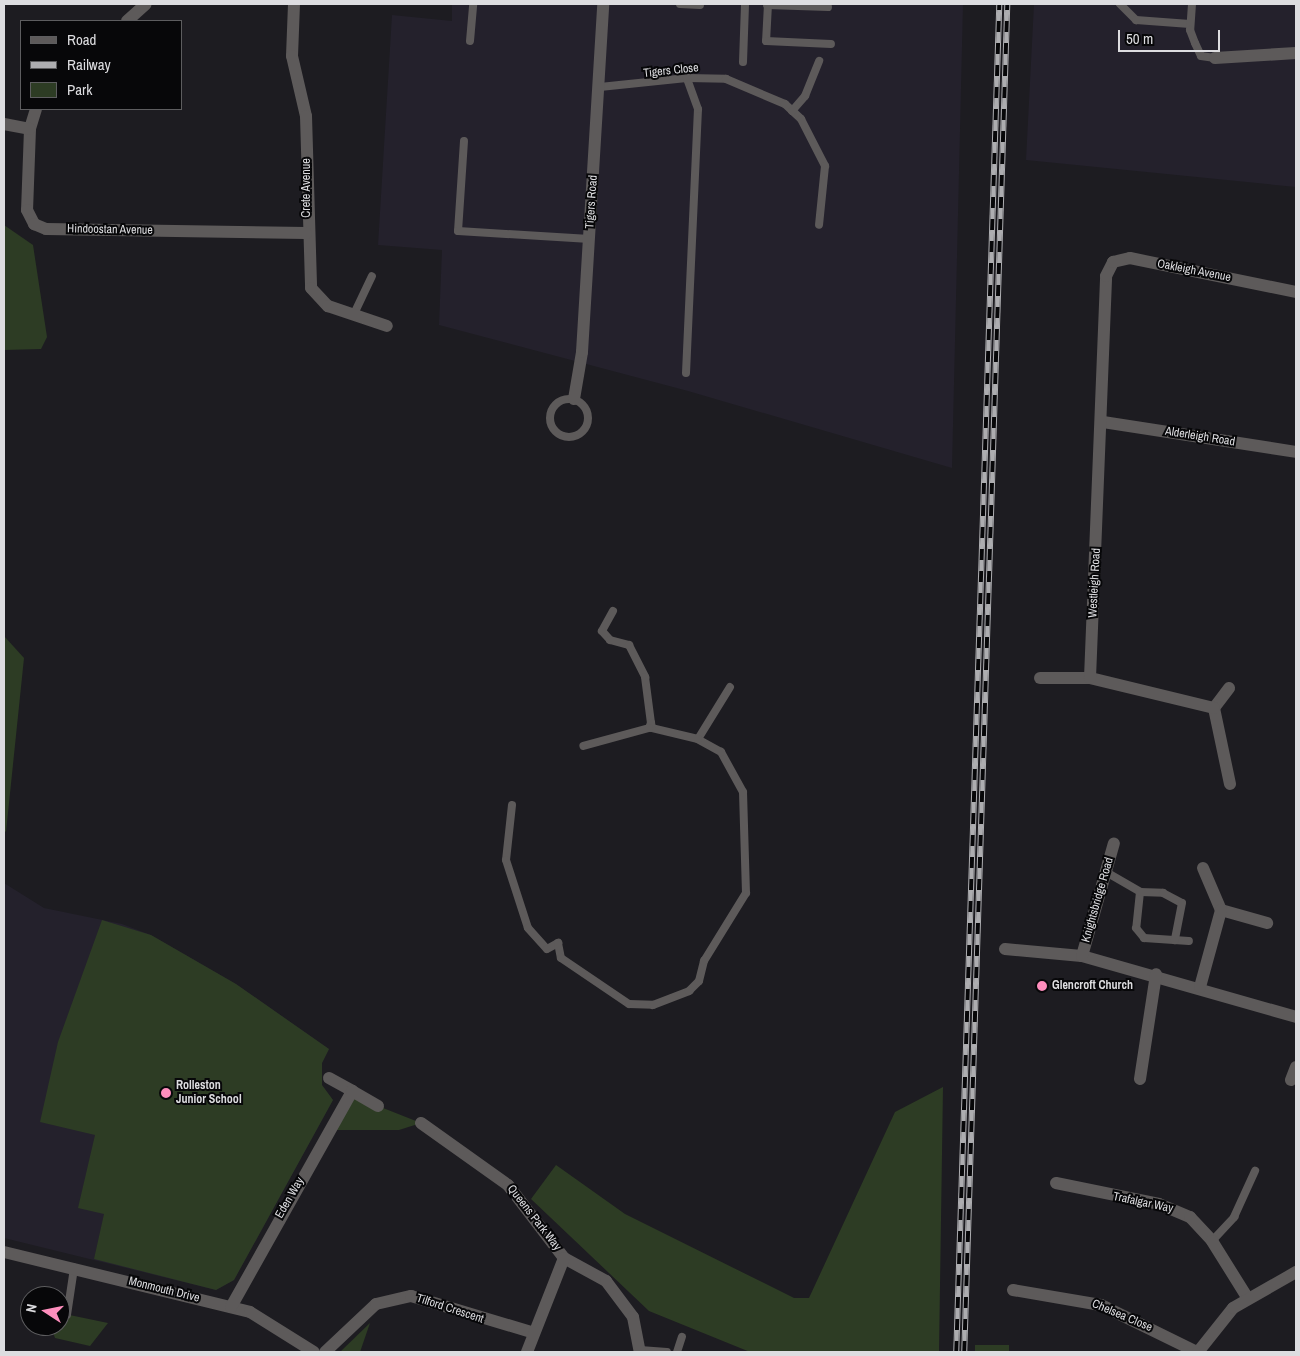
<!DOCTYPE html>
<html>
<head>
<meta charset="utf-8">
<style>
  body { margin:0 }
  #map { position:relative; width:1300px; height:1356px; overflow:hidden; background:#1d1c21; font-family:"Archivo Narrow",sans-serif }
  div>[style] { position:absolute }
  .built>* { inset:0; background:#24212c }
  .green>* { inset:0; background:#2d3c24; transform-origin:0 0 }
  .lane>* { height:8px; margin:-4px; padding:0 4px; transform-origin:4px; border-radius:4px; background:#5d5a5a }
  .lane>.ring { margin:-4px; padding:0; box-sizing:content-box; background:none; border:8px solid #5d5a5a; border-radius:50% }
  .street>* { height:12px; margin:-6px; padding:0 6px; transform-origin:6px; border-radius:6px; background:#5d5a5a }
  .rail>* { height:5.5px; margin-top:-2.75px; transform-origin:0; background:repeating-linear-gradient(90deg,#070709 0 11px,#adadb0 0 22px); box-sizing:border-box; border-block:1px solid #adadb0 }
  .dots>* { width:14px; height:14px; translate:-50% -50%; box-sizing:border-box; border:2px solid #070709; border-radius:50% }
  span { translate:-50% -50%; white-space:nowrap; text-align:center; line-height:1.15; -webkit-text-stroke:4px #070709; paint-order:stroke }
  .street-label { font-size:12px; color:#dddde0 }
  .poi-label { font-size:12px; color:#dddde0; font-weight:700 }
  .left { translate:0 -50%; text-align:left }
  .frame { position:absolute; inset:0; border:5px solid #dddde0; pointer-events:none }
  .legend { position:absolute; left:20px; top:20px; width:162px; height:90px; box-sizing:border-box; background:#070709; border:1px solid #5d5d5f; margin:0; padding:6px 9px; list-style:none; font-size:15px; color:#dddde0 }
  .legend li { display:flex; align-items:center; gap:10px; height:25px }
  .legend b { width:25px; border:1px solid #5d5d5f }
  .north { position:absolute; left:20px; top:1286px; width:50px; height:50px; box-sizing:border-box; background:#070709; border:1px solid #5d5d5f; border-radius:50%; rotate:281deg; font-size:14px; font-weight:700; line-height:20px; text-align:center; color:#dddde0 }
  .north::after { content:''; display:block; margin:auto; width:18px; height:22px; background:#fe8ebd; clip-path:polygon(50% 0,100% 100%,50% 72%,0 100%) }
  .scale { position:absolute; left:1118px; top:30px; width:102px; height:22px; box-sizing:border-box; border:2px solid #dddde0; border-top:0; padding-left:6px; font-size:15px; line-height:18px; white-space:nowrap; color:#dddde0; -webkit-text-stroke:4px #070709; paint-order:stroke }
</style>
</head>
<body>
<div id="map">
  <div class="built">
    <div style="clip-path:polygon(452px 4px,963px 4px,952px 468px,688px 391px,439px 325px,442px 250px,378px 245px,392px 15px,452px 21px)"></div>
    <div style="clip-path:polygon(1034px 4px,1296px 4px,1296px 187px,1026px 160px)"></div>
    <div style="clip-path:polygon(4px 883px,44px 908px,122px 924px,151px 935px,236px 984px,329px 1049px,322px 1063px,322px 1085px,333px 1100px,234px 1280px,216px 1290px,4px 1238px)"></div>
  </div>
  <div class="green">
    <div style="clip-path:polygon(4px 225px,33px 245px,47px 337px,41px 349px,4px 350px)"></div>
    <div style="clip-path:polygon(4px 636px,24px 658px,6px 832px,4px 830px)"></div>
    <div style="clip-path:polygon(102px 920px,151px 935px,236px 984px,329px 1049px,322px 1063px,322px 1085px,333px 1100px,234px 1280px,216px 1290px,94px 1259px,104px 1214px,78px 1208px,95px 1135px,40px 1122px,58px 1042px)"></div>
    <div style="clip-path:polygon(943px 1087px,939px 1352px,750px 1352px,649px 1311px,531px 1199px,556px 1165px,625px 1214px,794px 1298px,809px 1298px,895px 1112px)"></div>
    <div style="clip-path:polygon(352px 1091px,378px 1106px,421px 1123px,399px 1130px,335px 1130px)"></div>
    <div style="clip-path:polygon(60px 1313px,108px 1323px,90px 1346px,55px 1338px,51px 1326px,60px 1326px)"></div>
    <div style="clip-path:polygon(370px 1323px,360px 1352px,340px 1352px)"></div>
    <div style="left:975px;top:1345px;width:34px;height:7px"></div>
  </div>
  <div class="lane">
    <div style="left:680px;top:4px;width:20px;rotate:3deg"></div>
    <div style="left:768px;top:4px;width:37px;rotate:93deg"></div>
    <div style="left:766px;top:41px;width:65px;rotate:2.6deg"></div>
    <div style="left:1120px;top:4px;width:23px;rotate:45deg"></div>
    <div style="left:1136px;top:20px;width:54px;rotate:4.2deg"></div>
    <div style="left:1192px;top:4px;width:26px;rotate:94deg"></div>
    <div style="left:1190px;top:30px;width:14px;rotate:69deg"></div>
    <div style="left:1195px;top:43px;width:14px;rotate:65deg"></div>
    <div style="left:1201px;top:56px;width:14px;rotate:8deg"></div>
    <div style="left:767px;top:5px;width:61px;rotate:1.9deg"></div>
    <div style="left:470px;top:41px;width:37px;rotate:-85deg"></div>
    <div style="left:743px;top:62px;width:58px;rotate:-88deg"></div>
    <div style="left:600px;top:87px;width:87px;rotate:-5.9deg"></div>
    <div style="left:687px;top:78px;width:39px;rotate:1deg"></div>
    <div style="left:726px;top:79px;width:64px;rotate:23deg"></div>
    <div style="left:785px;top:104px;width:22px;rotate:43deg"></div>
    <div style="left:801px;top:119px;width:53px;rotate:62.9deg"></div>
    <div style="left:825px;top:166px;width:59px;rotate:95.8deg"></div>
    <div style="left:792px;top:111px;width:20px;rotate:-49deg"></div>
    <div style="left:805px;top:96px;width:38px;rotate:-68deg"></div>
    <div style="left:464px;top:141px;width:90px;rotate:93.8deg"></div>
    <div style="left:458px;top:231px;width:132px;rotate:3.5deg"></div>
    <div style="left:353px;top:316px;width:44px;rotate:-64.6deg"></div>
    <div style="left:686px;top:373px;width:264px;rotate:-87.4deg"></div>
    <div style="left:698px;top:109px;width:33px;rotate:-110deg"></div>
    <div class="ring" style="left:550px;top:399px;width:30px;height:30px"></div>
    <div style="left:613px;top:611px;width:23px;rotate:119deg"></div>
    <div style="left:602px;top:631px;width:12px;rotate:48deg"></div>
    <div style="left:610px;top:640px;width:20px;rotate:15deg"></div>
    <div style="left:629px;top:645px;width:36px;rotate:63deg"></div>
    <div style="left:645px;top:677px;width:46px;rotate:82.6deg"></div>
    <div style="left:698px;top:739px;width:61px;rotate:-58.4deg"></div>
    <div style="left:512px;top:805px;width:55px;rotate:96.2deg"></div>
    <div style="left:506px;top:860px;width:71px;rotate:72.1deg"></div>
    <div style="left:528px;top:928px;width:28px;rotate:48deg"></div>
    <div style="left:547px;top:949px;width:13px;rotate:-29deg"></div>
    <div style="left:558px;top:943px;width:15px;rotate:79deg"></div>
    <div style="left:561px;top:958px;width:82px;rotate:34.1deg"></div>
    <div style="left:629px;top:1004px;width:24px;rotate:2deg"></div>
    <div style="left:653px;top:1005px;width:39px;rotate:-21deg"></div>
    <div style="left:689px;top:991px;width:14px;rotate:-45deg"></div>
    <div style="left:699px;top:981px;width:21px;rotate:-76deg"></div>
    <div style="left:704px;top:961px;width:80px;rotate:-58.3deg"></div>
    <div style="left:746px;top:893px;width:101px;rotate:-91.7deg"></div>
    <div style="left:743px;top:792px;width:46px;rotate:-118.8deg"></div>
    <div style="left:721px;top:752px;width:26px;rotate:-151deg"></div>
    <div style="left:698px;top:739px;width:47px;rotate:-166.6deg"></div>
    <div style="left:652px;top:728px;width:5px;rotate:-101deg"></div>
    <div style="left:651px;top:723px;width:5px;rotate:112deg"></div>
    <div style="left:649px;top:728px;width:68px;rotate:164.7deg"></div>
    <div style="left:1106px;top:872px;width:39px;rotate:30deg"></div>
    <div style="left:1140px;top:892px;width:36px;rotate:96deg"></div>
    <div style="left:1136px;top:928px;width:13px;rotate:51deg"></div>
    <div style="left:1144px;top:938px;width:45px;rotate:3.8deg"></div>
    <div style="left:1140px;top:892px;width:23px;rotate:2deg"></div>
    <div style="left:1163px;top:893px;width:21px;rotate:28deg"></div>
    <div style="left:1182px;top:903px;width:38px;rotate:101deg"></div>
    <div style="left:1212px;top:1241px;width:33px;rotate:-47deg"></div>
    <div style="left:1234px;top:1217px;width:51px;rotate:-65.5deg"></div>
    <div style="left:67px;top:1315px;width:48px;rotate:-81.5deg"></div>
    <div style="left:640px;top:1350px;width:27px;rotate:4deg"></div>
    <div style="left:677px;top:1352px;width:16px;rotate:-72deg"></div>
  </div>
  <div class="street">
    <div style="left:294px;top:4px;width:52px;rotate:92.2deg"></div>
    <div style="left:292px;top:56px;width:62px;rotate:76.9deg"></div>
    <div style="left:306px;top:116px;width:172px;rotate:88.3deg"></div>
    <div style="left:311px;top:288px;width:25px;rotate:47deg"></div>
    <div style="left:328px;top:306px;width:62px;rotate:18.7deg"></div>
    <div style="left:127px;top:21px;width:25px;rotate:-42deg"></div>
    <div style="left:1215px;top:58px;width:81px;rotate:-3.5deg"></div>
    <div style="left:36px;top:109px;width:21px;rotate:107deg"></div>
    <div style="left:30px;top:129px;width:81px;rotate:92.1deg"></div>
    <div style="left:27px;top:210px;width:16px;rotate:63deg"></div>
    <div style="left:34px;top:224px;width:13px;rotate:23deg"></div>
    <div style="left:46px;top:229px;width:260px;rotate:0.9deg"></div>
    <div style="left:4px;top:124px;width:26px;rotate:11deg"></div>
    <div style="left:574px;top:399px;width:48px;rotate:-80.3deg"></div>
    <div style="left:582px;top:352px;width:349px;rotate:-86.5deg"></div>
    <div style="left:1103px;top:422px;width:195px;rotate:8.8deg"></div>
    <div style="left:1040px;top:678px;width:50px"></div>
    <div style="left:1214px;top:708px;width:25px;rotate:-53deg"></div>
    <div style="left:1230px;top:784px;width:78px;rotate:-101.9deg"></div>
    <div style="left:1214px;top:708px;width:128px;rotate:-166.4deg"></div>
    <div style="left:1090px;top:678px;width:402px;rotate:-87.7deg"></div>
    <div style="left:1106px;top:276px;width:16px;rotate:-63deg"></div>
    <div style="left:1113px;top:262px;width:17px;rotate:-13deg"></div>
    <div style="left:1130px;top:258px;width:169px;rotate:11.6deg"></div>
    <div style="left:1203px;top:868px;width:46px;rotate:66.8deg"></div>
    <div style="left:1221px;top:910px;width:48px;rotate:15.8deg"></div>
    <div style="left:1005px;top:949px;width:77px;rotate:5.2deg"></div>
    <div style="left:1082px;top:956px;width:223px;rotate:15.9deg"></div>
    <div style="left:1082px;top:956px;width:117px;rotate:-74.2deg"></div>
    <div style="left:1200px;top:987px;width:80px;rotate:-74.7deg"></div>
    <div style="left:329px;top:1078px;width:26px;rotate:29deg"></div>
    <div style="left:1140px;top:1079px;width:106px;rotate:-81.3deg"></div>
    <div style="left:1291px;top:1080px;width:14px;rotate:-69deg"></div>
    <div style="left:421px;top:1123px;width:107px;rotate:35.5deg"></div>
    <div style="left:508px;top:1185px;width:92px;rotate:52.5deg"></div>
    <div style="left:564px;top:1258px;width:48px;rotate:28.7deg"></div>
    <div style="left:606px;top:1281px;width:45px;rotate:53.1deg"></div>
    <div style="left:633px;top:1317px;width:36px;rotate:79deg"></div>
    <div style="left:1056px;top:1183px;width:105px;rotate:11.5deg"></div>
    <div style="left:1159px;top:1204px;width:34px;rotate:23deg"></div>
    <div style="left:1190px;top:1217px;width:33px;rotate:47deg"></div>
    <div style="left:1212px;top:1241px;width:66px;rotate:58deg"></div>
    <div style="left:4px;top:1252px;width:253px;rotate:13.7deg"></div>
    <div style="left:250px;top:1312px;width:75px;rotate:32deg"></div>
    <div style="left:1013px;top:1290px;width:89px;rotate:9.7deg"></div>
    <div style="left:1101px;top:1305px;width:107px;rotate:26.1deg"></div>
    <div style="left:231px;top:1307px;width:248px;rotate:-60.7deg"></div>
    <div style="left:352px;top:1091px;width:30px;rotate:30deg"></div>
    <div style="left:325px;top:1352px;width:70px;rotate:-43.3deg"></div>
    <div style="left:376px;top:1304px;width:36px;rotate:-13deg"></div>
    <div style="left:411px;top:1296px;width:128px;rotate:16.7deg"></div>
    <div style="left:527px;top:1352px;width:101px;rotate:-68.5deg"></div>
    <div style="left:1198px;top:1352px;width:56px;rotate:-51.5deg"></div>
    <div style="left:1233px;top:1308px;width:73px;rotate:-29.7deg"></div>
  </div>
  <div class="rail">
    <div style="left:956px;top:1352px;width:1349px;rotate:-88.17deg"></div>
    <div style="left:964px;top:1352px;width:1349px;rotate:-88.17deg"></div>
  </div>
  <div class="dots">
    <div style="left:1042px;top:986px;background:#fe8ebd"></div>
    <div style="left:166px;top:1093px;background:#fe8ebd"></div>
  </div>
  <div class="street-label">
    <span style="left:671px;top:71px;rotate:-6deg">Tigers Close</span>
    <span style="left:307px;top:188px;rotate:-90deg">Crete Avenue</span>
    <span style="left:592px;top:202px;rotate:-86deg">Tigers Road</span>
    <span style="left:110px;top:230px;rotate:1deg">Hindoostan Avenue</span>
    <span style="left:1194px;top:271px;rotate:11deg">Oakleigh Avenue</span>
    <span style="left:1200px;top:437px;rotate:9deg">Alderleigh Road</span>
    <span style="left:1095px;top:583px;rotate:-87deg">Westleigh Road</span>
    <span style="left:1098px;top:900px;rotate:-74deg">Knightsbridge Road</span>
    <span style="left:290px;top:1198px;rotate:-60deg">Eden Way</span>
    <span style="left:1143px;top:1203px;rotate:12deg">Trafalgar Way</span>
    <span style="left:534px;top:1218px;rotate:52deg">Queens Park Way</span>
    <span style="left:164px;top:1290px;rotate:14deg">Monmouth Drive</span>
    <span style="left:450px;top:1309px;rotate:18deg">Tilford Crescent</span>
    <span style="left:1122px;top:1316px;rotate:23deg">Chelsea Close</span>
  </div>
  <div class="poi-label">
    <span class="left" style="left:1052px;top:986px">Glencroft Church</span>
    <span class="left" style="left:176px;top:1093px">Rolleston<br>Junior School</span>
  </div>
  <div class="frame"></div>
  <ul class="legend">
  <li><b style="height:6px;background:#5d5a5a"></b>Road</li>
  <li><b style="height:6px;background:#adadb0"></b>Railway</li>
  <li><b style="height:14px;background:#2d3c24"></b>Park</li>
  </ul>
  <div class="north">N</div>
  <div class="scale">50 m</div>
</div>
</body>
</html>
